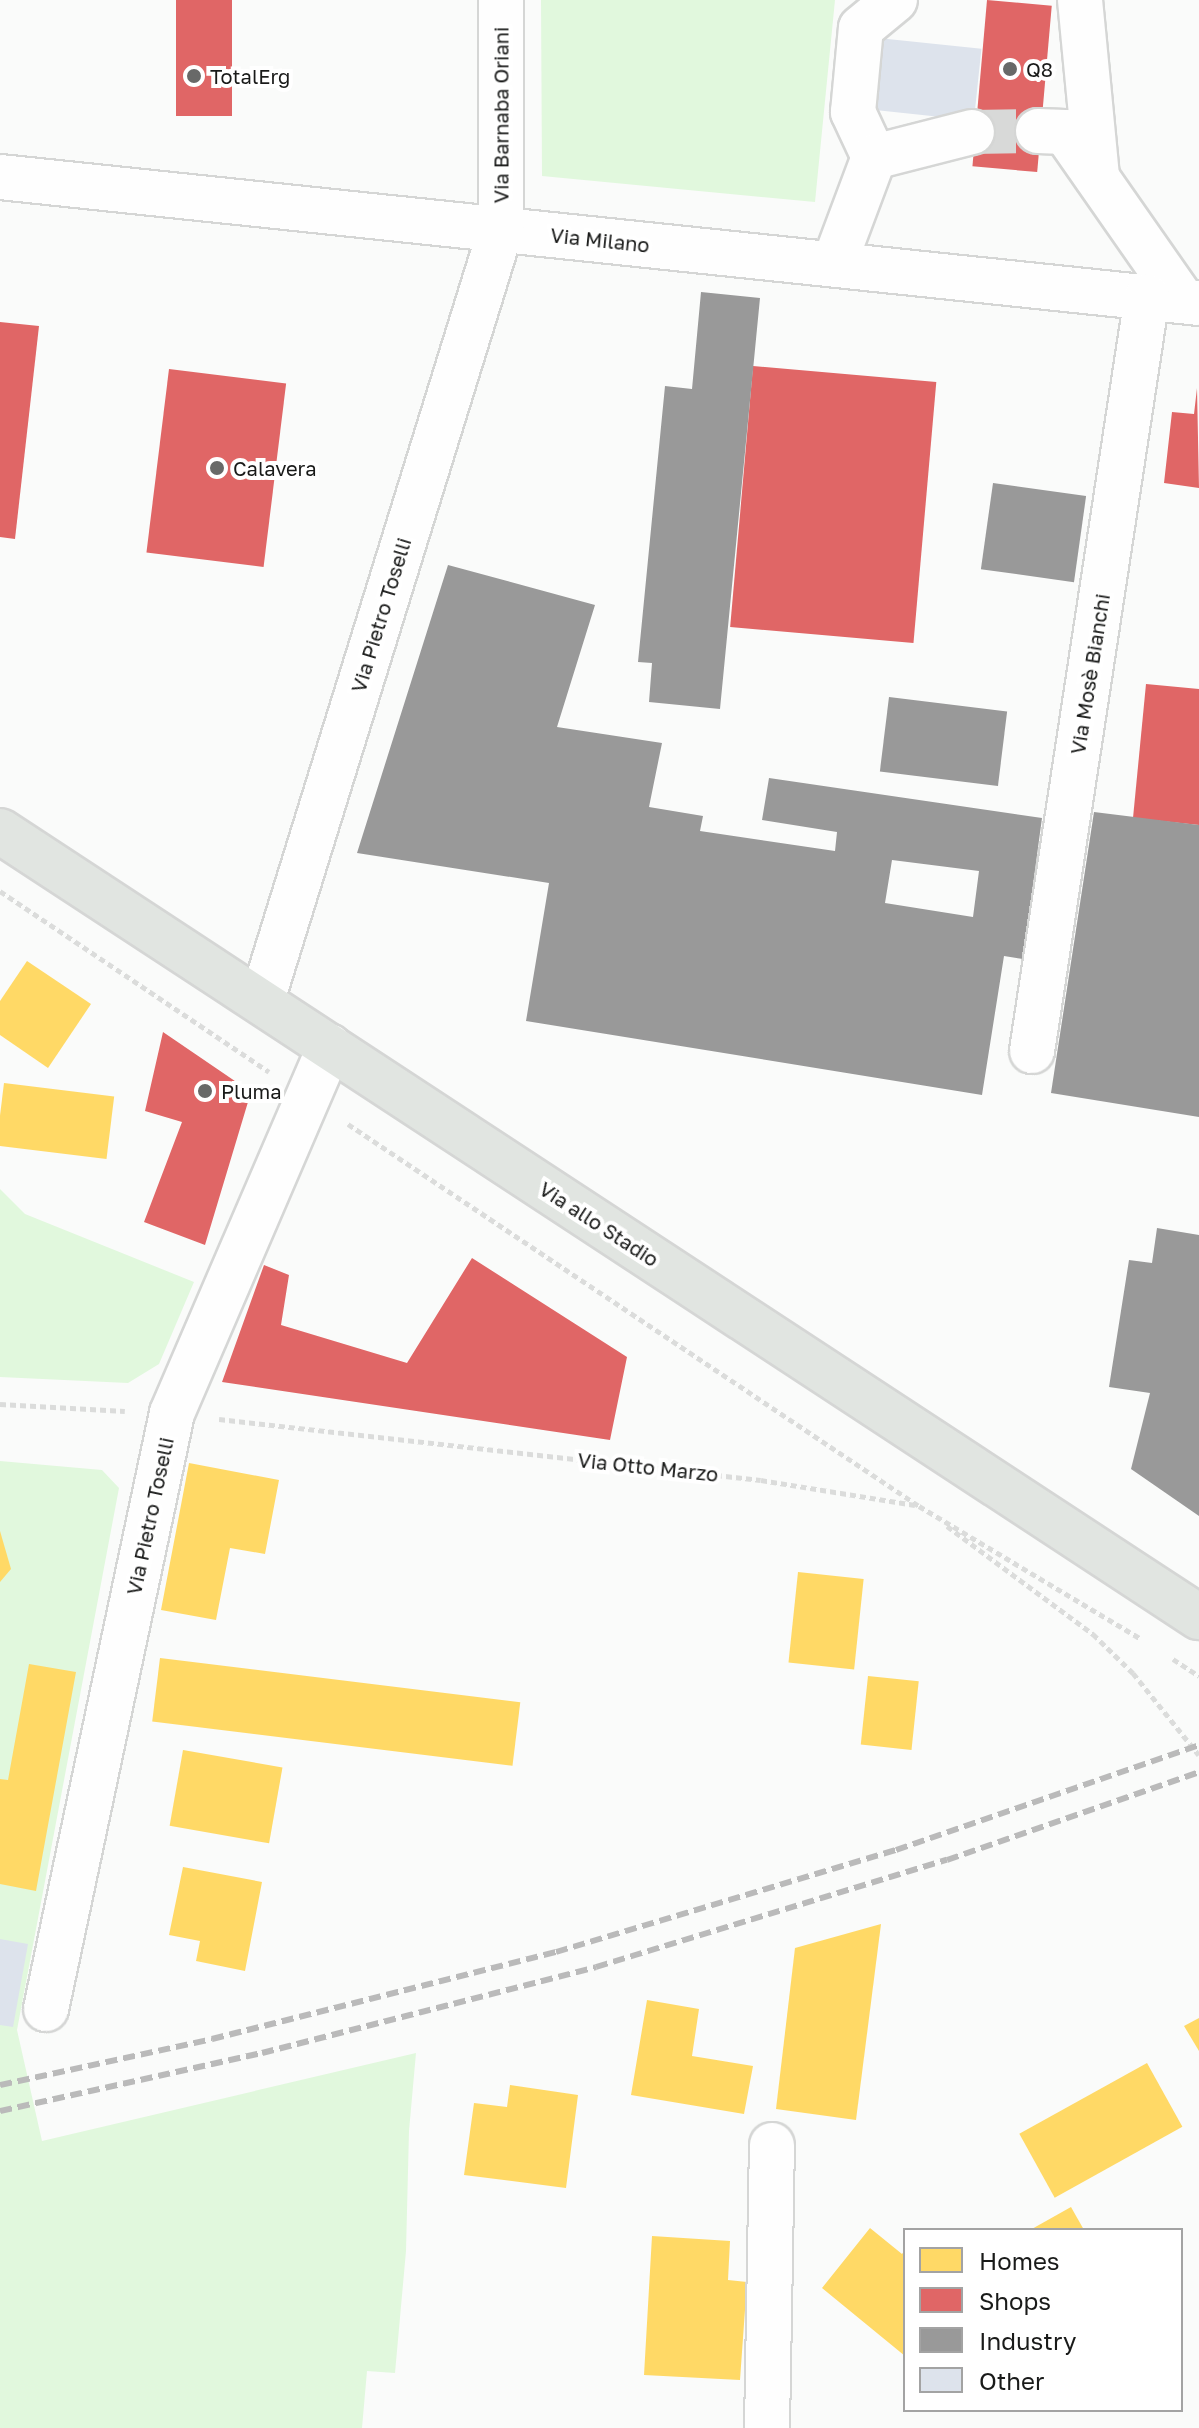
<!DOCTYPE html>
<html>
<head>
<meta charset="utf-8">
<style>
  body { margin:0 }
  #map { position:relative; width:1199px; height:2428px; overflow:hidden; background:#fafbfa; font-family:"Golos Text",sans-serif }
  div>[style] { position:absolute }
  .green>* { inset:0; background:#e1f8dd }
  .homes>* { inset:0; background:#ffd966; transform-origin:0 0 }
  .shops>* { inset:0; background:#e06666; transform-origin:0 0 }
  .industry>* { inset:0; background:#999; transform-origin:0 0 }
  .building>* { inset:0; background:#dde3ec; transform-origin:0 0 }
  .minor-tunnel>* { height:44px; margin-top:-22px; transform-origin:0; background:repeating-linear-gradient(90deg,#d8d9d8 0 44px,transparent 0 66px) }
  .path>* { height:5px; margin-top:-2.5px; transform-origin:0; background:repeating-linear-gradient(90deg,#dbdcdb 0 6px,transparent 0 10px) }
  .roads { filter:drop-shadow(2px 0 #d5d6d5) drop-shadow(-2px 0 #d5d6d5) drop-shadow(0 2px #d5d6d5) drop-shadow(0 -2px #d5d6d5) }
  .minor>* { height:44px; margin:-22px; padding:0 22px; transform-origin:22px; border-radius:22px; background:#fefefe }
  .major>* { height:44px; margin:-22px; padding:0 22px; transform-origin:22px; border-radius:22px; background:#e1e5e1 }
  .rail>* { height:6px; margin-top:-3px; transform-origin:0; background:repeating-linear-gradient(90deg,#bababa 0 12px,transparent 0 18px) }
  .dots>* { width:22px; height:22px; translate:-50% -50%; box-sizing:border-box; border:4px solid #fff; border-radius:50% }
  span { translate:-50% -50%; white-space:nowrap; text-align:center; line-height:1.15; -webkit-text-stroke:8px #fff; paint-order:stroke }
  .poi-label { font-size:20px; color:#191a19 }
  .left { translate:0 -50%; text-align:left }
  .street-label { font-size:20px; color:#191a19 }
  .legend { position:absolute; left:903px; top:2228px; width:280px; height:184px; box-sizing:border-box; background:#fff; border:2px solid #a3a3a3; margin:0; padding:10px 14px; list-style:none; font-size:24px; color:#191a19 }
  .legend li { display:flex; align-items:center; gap:16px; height:40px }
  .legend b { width:40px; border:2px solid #a3a3a3 }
</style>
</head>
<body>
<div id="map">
  <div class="green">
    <div style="clip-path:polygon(541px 0,835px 0,815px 202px,542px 176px)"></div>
    <div style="clip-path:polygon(0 1189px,25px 1214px,194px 1282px,159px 1364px,128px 1383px,0 1377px)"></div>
    <div style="clip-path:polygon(0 1461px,102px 1470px,119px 1488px,17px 2030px,42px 2141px,416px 2053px,409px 2131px,406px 2251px,395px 2373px,367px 2371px,362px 2428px,0 2428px)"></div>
  </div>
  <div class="homes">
    <div style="clip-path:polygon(27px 961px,91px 1004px,48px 1068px,0 1035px,0 1001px)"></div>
    <div style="left:4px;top:1083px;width:111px;height:63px;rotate:7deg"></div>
    <div style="clip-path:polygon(189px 1463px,279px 1480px,265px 1554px,230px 1548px,216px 1620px,161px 1610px)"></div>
    <div style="clip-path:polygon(0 1531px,11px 1569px,0 1582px)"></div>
    <div style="left:798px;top:1572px;width:66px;height:91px;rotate:6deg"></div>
    <div style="left:160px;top:1658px;width:363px;height:64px;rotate:7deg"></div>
    <div style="clip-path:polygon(29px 1664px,76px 1672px,36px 1891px,0 1884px,0 1779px,8px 1780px)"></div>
    <div style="left:868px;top:1676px;width:51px;height:69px;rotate:6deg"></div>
    <div style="left:183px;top:1750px;width:101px;height:77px;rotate:10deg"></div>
    <div style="clip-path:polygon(183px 1867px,262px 1882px,245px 1971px,196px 1961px,200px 1941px,169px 1935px)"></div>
    <div style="clip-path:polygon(881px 1924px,856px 2120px,776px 2109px,795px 1948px)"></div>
    <div style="clip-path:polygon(647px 2000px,699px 2009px,692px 2056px,753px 2066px,744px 2114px,631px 2095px)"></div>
    <div style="clip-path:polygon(1199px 2018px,1199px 2051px,1184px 2026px)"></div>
    <div style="left:1147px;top:2063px;width:73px;height:146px;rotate:61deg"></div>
    <div style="clip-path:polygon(510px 2085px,578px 2095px,566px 2188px,464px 2175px,474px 2103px,507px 2107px)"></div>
    <div style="clip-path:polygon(1071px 2207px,1084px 2230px,1030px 2230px)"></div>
    <div style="clip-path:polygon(870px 2228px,902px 2254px,905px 2250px,905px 2356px,822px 2288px)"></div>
    <div style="clip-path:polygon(652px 2236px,730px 2241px,728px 2280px,747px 2282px,740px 2380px,644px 2375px)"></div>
  </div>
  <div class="shops">
    <div style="left:176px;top:0;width:56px;height:116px"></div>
    <div style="left:987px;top:0;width:65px;height:167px;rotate:5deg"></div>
    <div style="clip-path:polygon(0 322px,39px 326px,15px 539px,0 537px)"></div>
    <div style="left:753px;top:366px;width:184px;height:262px;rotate:5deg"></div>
    <div style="left:169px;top:369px;width:118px;height:185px;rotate:7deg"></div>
    <div style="clip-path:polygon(1197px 388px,1199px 488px,1164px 483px,1172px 412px,1194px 414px)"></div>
    <div style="clip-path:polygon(1146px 684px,1199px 689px,1199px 825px,1133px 818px)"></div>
    <div style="clip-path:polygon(163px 1032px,251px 1092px,205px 1245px,144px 1222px,182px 1122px,145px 1111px)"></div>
    <div style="clip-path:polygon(472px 1258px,627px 1357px,610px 1440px,222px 1382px,264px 1265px,289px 1275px,281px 1325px,407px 1363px)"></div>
  </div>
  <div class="industry">
    <div style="clip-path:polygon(701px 292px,760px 298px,720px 709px,649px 702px,652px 663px,638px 662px,665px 386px,692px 389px)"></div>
    <div style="left:993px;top:483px;width:94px;height:87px;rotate:8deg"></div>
    <div style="clip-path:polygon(evenodd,448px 565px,595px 605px,557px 727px,662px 743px,649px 807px,703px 816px,700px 831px,835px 851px,837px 832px,762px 820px,769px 778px,1042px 818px,1023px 959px,1004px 956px,982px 1095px,526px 1021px,549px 883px,357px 853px,448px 565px,892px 860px,979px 871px,973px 917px,885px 903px,892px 860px)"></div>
    <div style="left:889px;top:697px;width:119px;height:75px;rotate:7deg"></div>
    <div style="clip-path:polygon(1094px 812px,1199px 825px,1199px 1117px,1051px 1093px)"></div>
    <div style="clip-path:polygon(1157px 1228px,1199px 1235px,1199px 1516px,1131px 1469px,1150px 1393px,1109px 1387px,1129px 1260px,1152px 1263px)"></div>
  </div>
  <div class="building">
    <div style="left:878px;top:38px;width:104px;height:72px;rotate:6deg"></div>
    <div style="clip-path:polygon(0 1939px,28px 1944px,13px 2027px,0 2025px)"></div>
  </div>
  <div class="minor-tunnel">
    <div style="left:972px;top:132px;width:66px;rotate:-0.9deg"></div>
  </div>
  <div class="path">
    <div style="left:0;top:891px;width:324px;rotate:33.9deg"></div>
    <div style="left:348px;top:1124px;width:687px;rotate:33.78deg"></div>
    <div style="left:919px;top:1506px;width:259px;rotate:30.9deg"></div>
    <div style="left:0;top:1404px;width:125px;rotate:3.2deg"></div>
    <div style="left:219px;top:1419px;width:545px;rotate:6.42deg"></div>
    <div style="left:761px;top:1480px;width:156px;rotate:9.2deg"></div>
    <div style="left:947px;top:1526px;width:182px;rotate:36.5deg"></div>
    <div style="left:1093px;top:1634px;width:56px;rotate:44.3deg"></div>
    <div style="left:1133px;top:1673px;width:105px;rotate:51.2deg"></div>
    <div style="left:1173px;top:1659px;width:31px;rotate:33deg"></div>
  </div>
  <div class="roads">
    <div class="minor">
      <div style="left:1080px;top:0;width:178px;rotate:84.5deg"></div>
      <div style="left:1038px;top:131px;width:27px;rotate:2deg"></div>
      <div style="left:1065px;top:132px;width:206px;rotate:55.1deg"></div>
      <div style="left:874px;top:157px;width:50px;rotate:-115deg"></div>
      <div style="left:853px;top:112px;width:84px;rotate:-84.6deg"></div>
      <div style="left:861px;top:28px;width:44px;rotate:-39.5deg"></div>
      <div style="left:0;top:177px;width:1206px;rotate:6deg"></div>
      <div style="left:834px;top:264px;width:114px;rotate:-69.5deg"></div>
      <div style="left:874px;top:157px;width:101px;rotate:-14.3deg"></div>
      <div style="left:262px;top:1000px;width:807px;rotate:-72.78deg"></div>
      <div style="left:501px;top:229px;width:229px;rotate:-90deg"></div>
      <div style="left:1032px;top:1051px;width:763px;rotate:-81.33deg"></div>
      <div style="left:46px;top:2009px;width:609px;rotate:-78.06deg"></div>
      <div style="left:172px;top:1413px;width:399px;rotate:-66.7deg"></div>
      <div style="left:767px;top:2428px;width:283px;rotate:-89deg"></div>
    </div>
    <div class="major">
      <div style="left:0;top:831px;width:1434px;rotate:33.25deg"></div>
    </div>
  </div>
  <div class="rail">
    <div style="left:0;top:2085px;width:217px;rotate:-12.2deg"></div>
    <div style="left:212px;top:2039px;width:355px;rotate:-14.2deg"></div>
    <div style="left:556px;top:1952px;width:355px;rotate:-16.7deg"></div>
    <div style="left:896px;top:1850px;width:321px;rotate:-19.1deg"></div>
    <div style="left:0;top:2111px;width:268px;rotate:-12.5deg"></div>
    <div style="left:262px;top:2053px;width:345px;rotate:-14.4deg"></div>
    <div style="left:596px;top:1967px;width:367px;rotate:-17deg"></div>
    <div style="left:947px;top:1860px;width:267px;rotate:-19.2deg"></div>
  </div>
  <div class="dots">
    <div style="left:1010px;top:69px;background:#686968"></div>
    <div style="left:194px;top:76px;background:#686968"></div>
    <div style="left:217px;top:468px;background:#686968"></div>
    <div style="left:205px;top:1091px;background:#686968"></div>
  </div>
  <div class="poi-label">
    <span class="left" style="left:1026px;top:69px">Q8</span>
    <span class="left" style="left:210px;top:76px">TotalErg</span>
    <span class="left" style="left:233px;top:468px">Calavera</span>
    <span class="left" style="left:221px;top:1091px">Pluma</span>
  </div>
  <div class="street-label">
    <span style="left:501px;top:115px;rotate:-90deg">Via Barnaba Oriani</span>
    <span style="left:600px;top:240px;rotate:6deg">Via Milano</span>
    <span style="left:381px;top:615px;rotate:-73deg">Via Pietro Toselli</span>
    <span style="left:1090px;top:674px;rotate:-81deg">Via Mosè Bianchi</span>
    <span style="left:599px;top:1224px;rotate:33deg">Via allo Stadio</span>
    <span style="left:648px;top:1467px;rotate:6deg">Via Otto Marzo</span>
    <span style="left:150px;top:1516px;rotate:-78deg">Via Pietro Toselli</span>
  </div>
  <ul class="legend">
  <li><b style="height:22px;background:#ffd966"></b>Homes</li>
  <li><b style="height:22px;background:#e06666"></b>Shops</li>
  <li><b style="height:22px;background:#999"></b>Industry</li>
  <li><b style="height:22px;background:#dde3ec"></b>Other</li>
  </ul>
</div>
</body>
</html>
